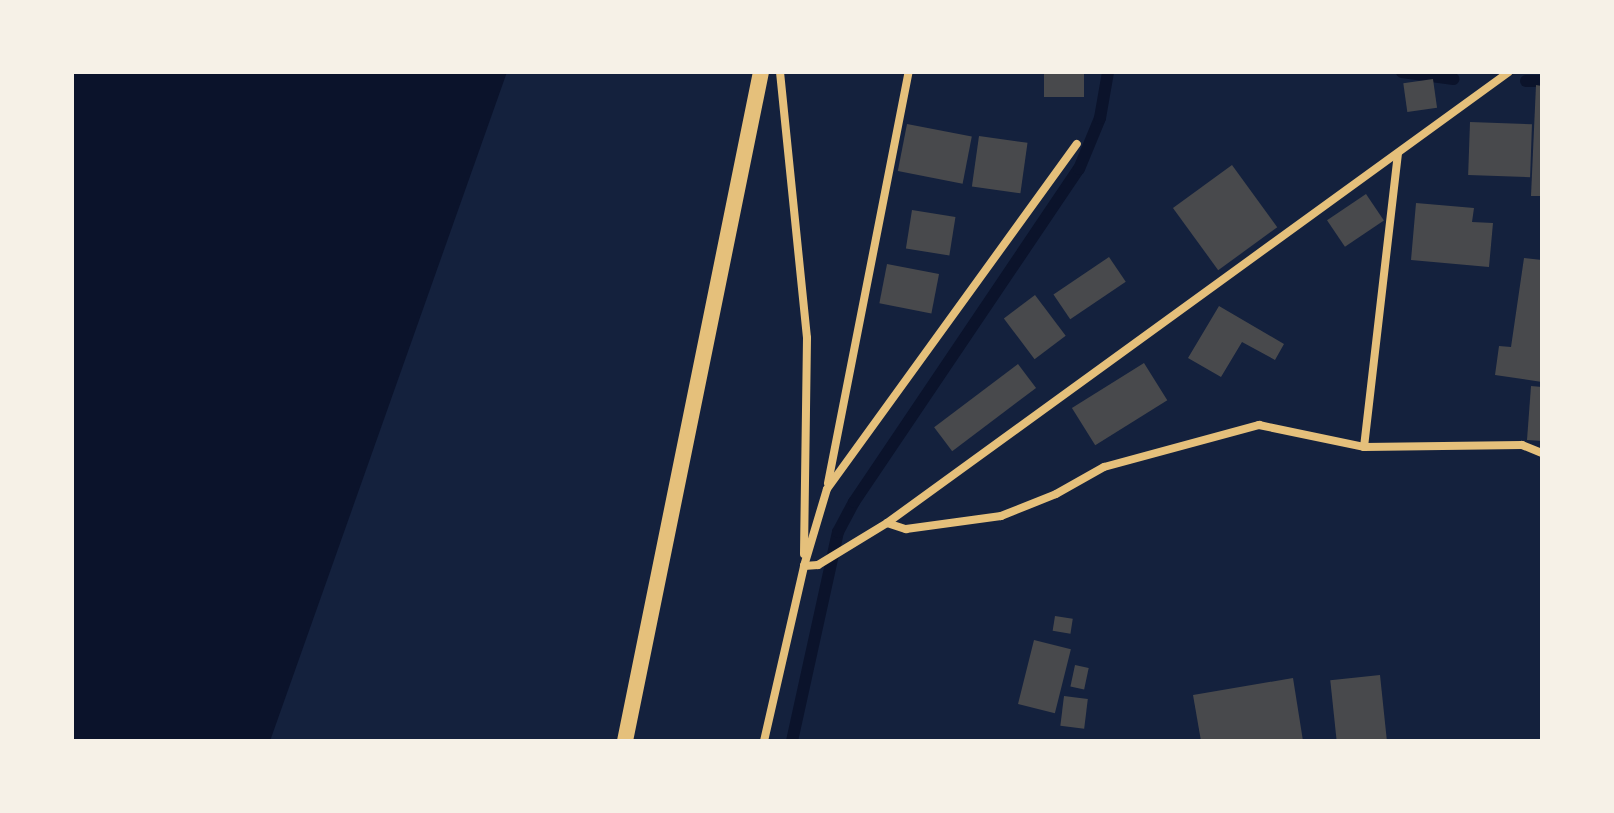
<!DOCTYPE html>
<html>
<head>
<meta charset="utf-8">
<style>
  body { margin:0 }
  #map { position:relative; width:1614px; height:813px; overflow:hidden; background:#14213d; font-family:Montserrat,sans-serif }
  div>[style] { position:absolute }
  .water>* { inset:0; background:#0b132b }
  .stream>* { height:12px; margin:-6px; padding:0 6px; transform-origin:6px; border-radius:6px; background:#0b132b }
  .building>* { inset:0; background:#48494c; transform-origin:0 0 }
  .minor>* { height:8px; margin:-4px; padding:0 4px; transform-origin:4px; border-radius:4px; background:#e5c07b }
  .secondary>* { height:16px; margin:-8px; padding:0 8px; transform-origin:8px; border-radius:8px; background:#e5c07b }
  span { translate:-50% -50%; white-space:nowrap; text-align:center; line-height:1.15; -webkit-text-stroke:7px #f6f1e7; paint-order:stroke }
  .frame { position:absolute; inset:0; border:74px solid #f6f1e7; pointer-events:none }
</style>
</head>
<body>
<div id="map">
  <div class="water">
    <div style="clip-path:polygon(72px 72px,507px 72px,270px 741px,72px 741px)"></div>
  </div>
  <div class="stream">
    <div style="left:1402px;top:72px;width:52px;rotate:7.7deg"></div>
    <div style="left:1526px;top:81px;width:16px"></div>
    <div style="left:792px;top:741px;width:214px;rotate:-77.6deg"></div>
    <div style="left:838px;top:532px;width:34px;rotate:-62deg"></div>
    <div style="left:854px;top:502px;width:402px;rotate:-56deg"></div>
    <div style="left:1079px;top:169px;width:55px;rotate:-67.6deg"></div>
    <div style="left:1100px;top:118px;width:47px;rotate:-80.1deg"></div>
  </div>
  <div class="building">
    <div style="left:1044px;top:72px;width:40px;height:25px"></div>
    <div style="left:1433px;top:79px;width:29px;height:30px;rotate:82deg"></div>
    <div style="clip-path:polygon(1536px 85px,1542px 86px,1542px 196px,1531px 196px)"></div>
    <div style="left:1470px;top:122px;width:62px;height:53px;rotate:2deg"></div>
    <div style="left:907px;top:124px;width:66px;height:48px;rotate:11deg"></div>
    <div style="left:979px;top:136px;width:49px;height:51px;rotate:8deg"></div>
    <div style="left:1232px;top:165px;width:77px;height:73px;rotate:54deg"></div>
    <div style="left:1366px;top:194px;width:32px;height:47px;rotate:56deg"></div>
    <div style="clip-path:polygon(1416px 203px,1474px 208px,1472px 222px,1493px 223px,1489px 267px,1411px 260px)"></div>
    <div style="left:912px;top:210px;width:44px;height:39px;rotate:9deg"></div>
    <div style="left:1109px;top:257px;width:30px;height:67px;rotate:56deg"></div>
    <div style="clip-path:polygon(1524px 258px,1542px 260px,1542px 382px,1495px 375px,1499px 346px,1511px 347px)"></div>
    <div style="left:887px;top:264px;width:53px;height:40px;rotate:11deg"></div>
    <div style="left:1035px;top:295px;width:51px;height:39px;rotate:53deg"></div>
    <div style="clip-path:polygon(1219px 306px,1284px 344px,1275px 360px,1242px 342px,1221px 377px,1188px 358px)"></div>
    <div style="left:1144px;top:363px;width:44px;height:85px;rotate:58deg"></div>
    <div style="left:1018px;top:364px;width:30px;height:105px;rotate:53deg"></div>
    <div style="clip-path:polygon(1531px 386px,1542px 387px,1542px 441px,1527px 440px)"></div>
    <div style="left:1055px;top:616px;width:18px;height:15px;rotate:9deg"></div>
    <div style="left:1034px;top:640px;width:38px;height:66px;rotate:14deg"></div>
    <div style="left:1075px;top:665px;width:14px;height:22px;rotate:12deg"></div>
    <div style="left:1380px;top:675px;width:66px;height:50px;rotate:84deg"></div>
    <div style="clip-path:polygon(1293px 678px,1303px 741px,1201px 741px,1193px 695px)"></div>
    <div style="left:1064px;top:696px;width:24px;height:30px;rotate:7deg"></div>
  </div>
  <div class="minor">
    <div style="left:780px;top:72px;width:267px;rotate:84.2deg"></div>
    <div style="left:807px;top:338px;width:216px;rotate:90.8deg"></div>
    <div style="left:1364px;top:447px;width:295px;rotate:-83.4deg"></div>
    <div style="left:828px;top:483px;width:419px;rotate:-78.9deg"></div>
    <div style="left:887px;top:523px;width:20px;rotate:18deg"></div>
    <div style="left:906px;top:529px;width:96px;rotate:-7.8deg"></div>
    <div style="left:1001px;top:516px;width:59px;rotate:-21.8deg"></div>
    <div style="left:1056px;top:494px;width:55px;rotate:-29.4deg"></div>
    <div style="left:1104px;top:467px;width:161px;rotate:-15.2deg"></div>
    <div style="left:1259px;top:425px;width:107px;rotate:11.8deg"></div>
    <div style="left:1364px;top:447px;width:158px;rotate:-0.7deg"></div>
    <div style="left:1522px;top:445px;width:22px;rotate:22deg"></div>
    <div style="left:804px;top:566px;width:14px;rotate:-4deg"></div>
    <div style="left:818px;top:565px;width:81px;rotate:-31.3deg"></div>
    <div style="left:887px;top:523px;width:768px;rotate:-35.95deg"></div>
    <div style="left:764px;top:741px;width:180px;rotate:-77.1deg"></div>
    <div style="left:804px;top:566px;width:80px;rotate:-73.4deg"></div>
    <div style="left:827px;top:489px;width:426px;rotate:-54.1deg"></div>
  </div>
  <div class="secondary">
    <div style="left:625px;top:741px;width:683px;rotate:-78.51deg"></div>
  </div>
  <div class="frame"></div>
</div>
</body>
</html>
